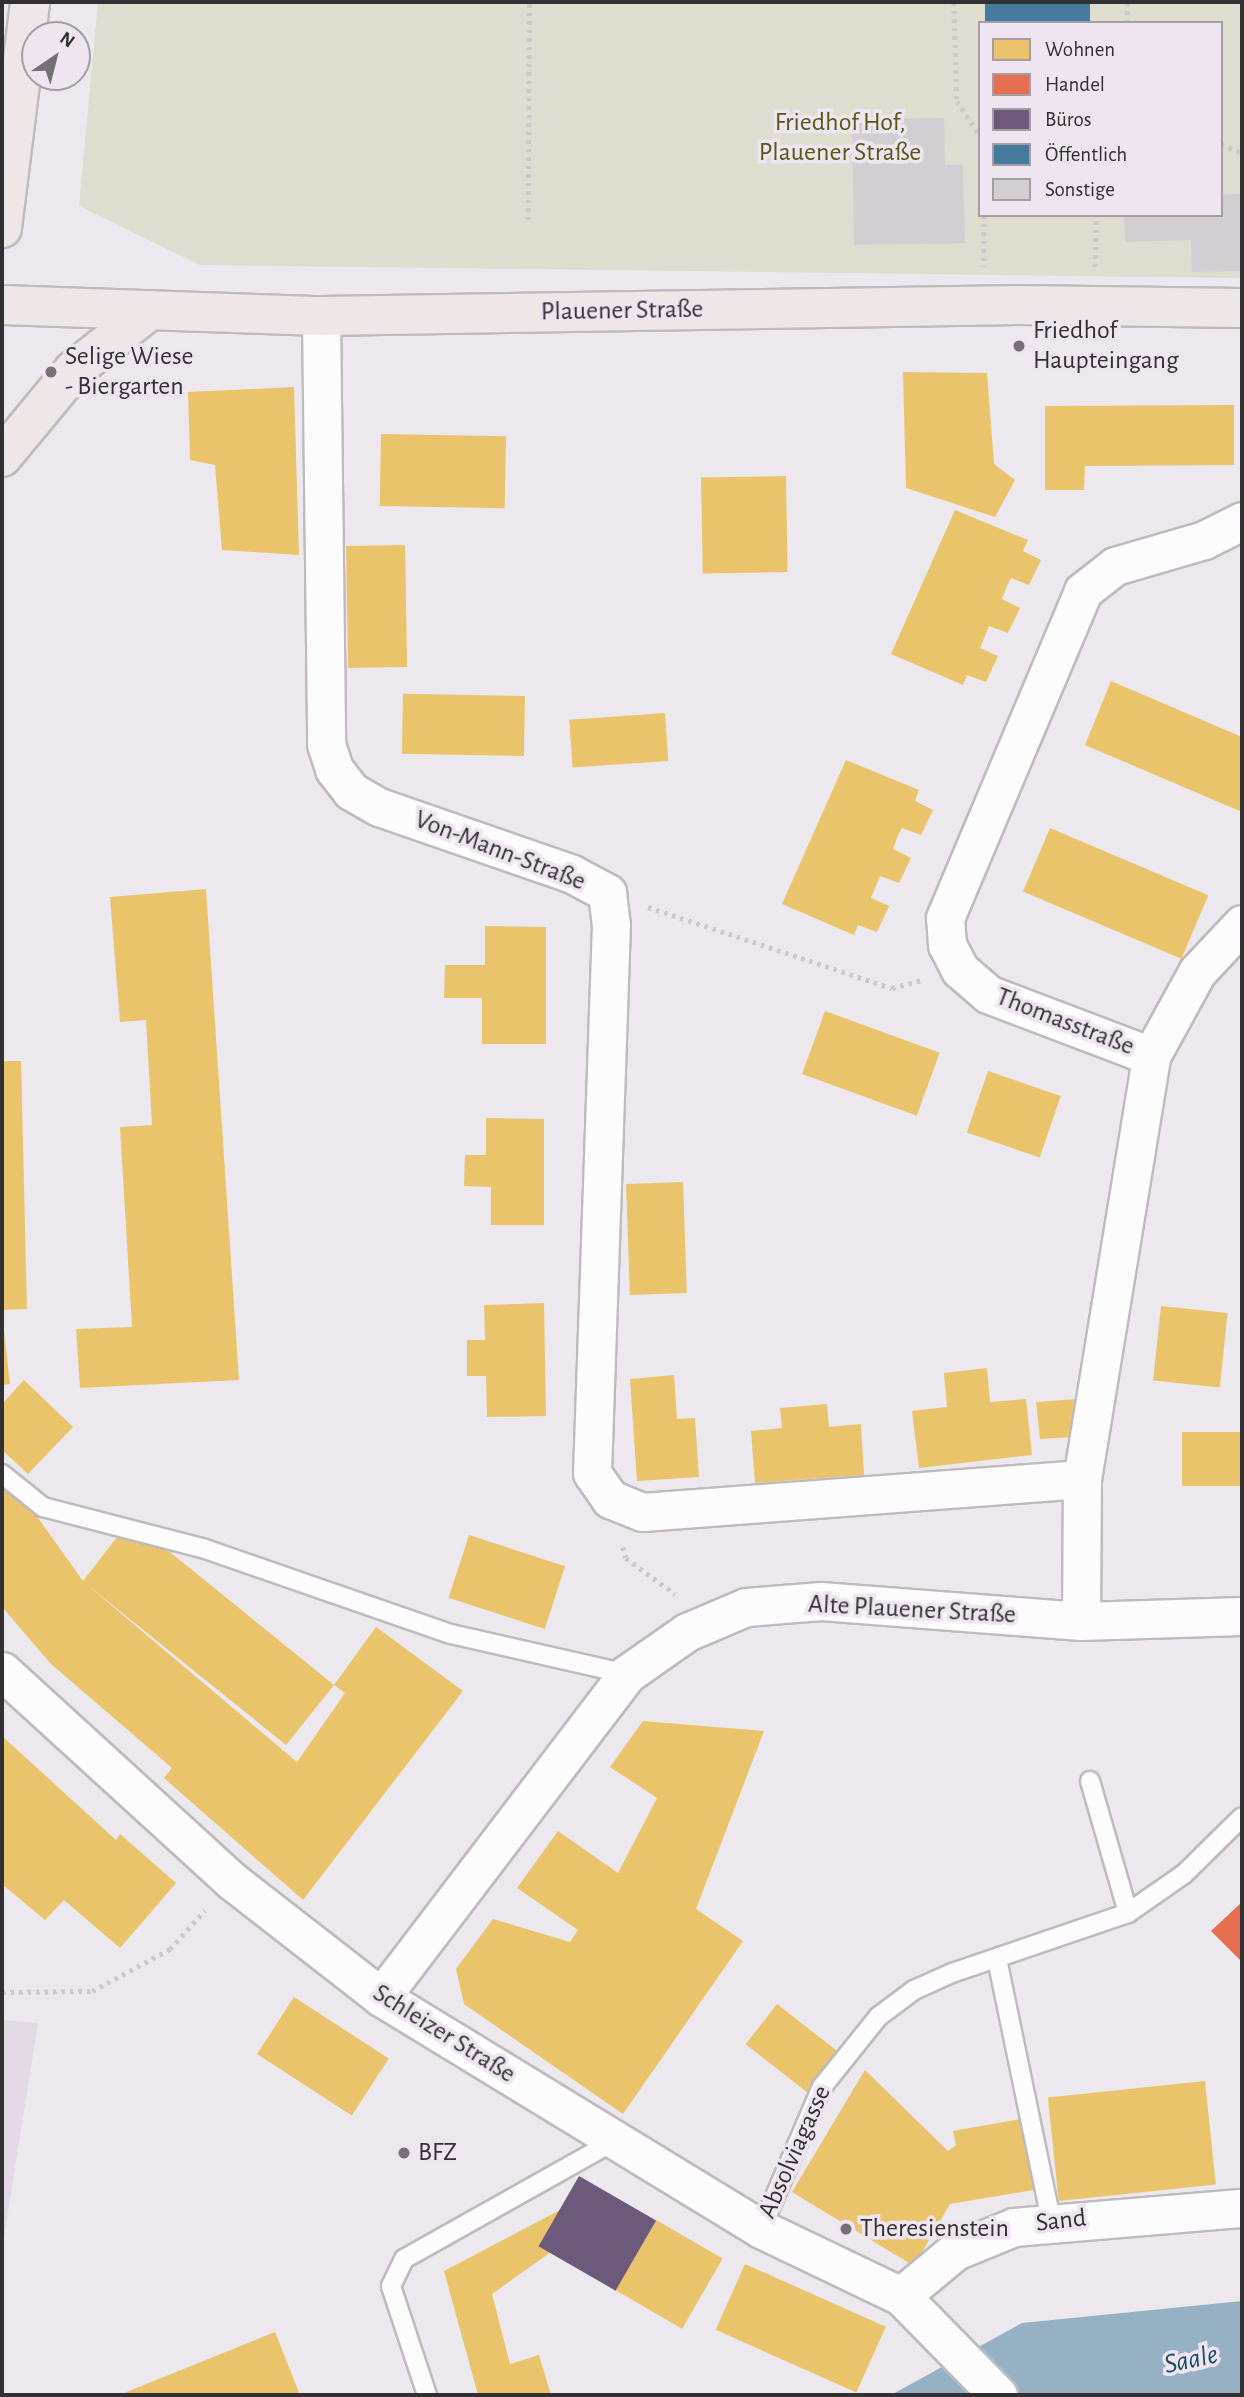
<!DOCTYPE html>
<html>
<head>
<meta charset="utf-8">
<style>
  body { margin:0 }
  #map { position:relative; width:1244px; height:2397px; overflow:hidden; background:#ede8ee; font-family:"Alegreya Sans",sans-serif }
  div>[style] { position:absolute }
  .built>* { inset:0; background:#e4dae6 }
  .green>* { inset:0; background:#deddcf }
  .water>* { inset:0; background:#96b1c3 }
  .homes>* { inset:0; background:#e9c46a; transform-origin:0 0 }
  .shops>* { inset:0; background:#e76f51 }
  .offices>* { inset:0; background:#6d597a; transform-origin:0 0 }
  .public>* { inset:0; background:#457b9d; transform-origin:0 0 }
  .building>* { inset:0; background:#d2ced2 }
  .path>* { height:4.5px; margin-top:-2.25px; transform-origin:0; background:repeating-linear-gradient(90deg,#cbc9cc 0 3.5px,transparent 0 8.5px) }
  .roads { filter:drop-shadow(2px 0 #bebabe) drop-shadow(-2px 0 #bebabe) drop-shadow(0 2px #bebabe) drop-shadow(0 -2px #bebabe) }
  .lane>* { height:18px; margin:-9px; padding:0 9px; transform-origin:9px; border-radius:9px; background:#fcfcfc }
  .street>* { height:37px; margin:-18.5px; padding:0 18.5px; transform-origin:18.5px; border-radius:18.5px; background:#fcfcfc }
  .primary>* { height:38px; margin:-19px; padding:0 19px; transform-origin:19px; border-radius:19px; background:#efe7e7 }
  .dots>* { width:19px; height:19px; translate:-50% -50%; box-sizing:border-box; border:4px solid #efe5f1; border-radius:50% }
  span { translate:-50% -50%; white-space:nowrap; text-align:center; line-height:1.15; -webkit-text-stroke:7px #efe5f1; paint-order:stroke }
  .park-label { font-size:26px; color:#565915 }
  .street-label { font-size:26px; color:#333034 }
  .poi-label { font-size:26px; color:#333034 }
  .left { translate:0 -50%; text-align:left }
  .water-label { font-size:28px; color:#164b65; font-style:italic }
  .frame { position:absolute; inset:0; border:4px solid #333034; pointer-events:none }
  .legend { position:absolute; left:978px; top:21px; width:245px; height:196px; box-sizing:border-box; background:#efe5f1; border:2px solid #a49da5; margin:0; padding:9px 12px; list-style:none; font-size:21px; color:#333034 }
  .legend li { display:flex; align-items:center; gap:14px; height:35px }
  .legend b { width:35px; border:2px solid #a49da5 }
  .north { position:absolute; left:21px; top:21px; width:70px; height:70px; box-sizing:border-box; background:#efe5f1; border:2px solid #a49da5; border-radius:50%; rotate:35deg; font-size:19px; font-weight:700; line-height:28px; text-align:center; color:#333034 }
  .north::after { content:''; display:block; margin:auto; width:24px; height:32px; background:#747075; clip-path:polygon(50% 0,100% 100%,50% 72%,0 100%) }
</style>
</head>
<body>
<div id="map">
  <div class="built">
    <div style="clip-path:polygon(2px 2020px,38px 2023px,2px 2250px)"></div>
  </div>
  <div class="green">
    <div style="clip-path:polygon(evenodd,98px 2px,1242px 2px,1242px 278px,200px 265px,79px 206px,98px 2px,980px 23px,1221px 23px,1221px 215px,980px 215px,980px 23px)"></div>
  </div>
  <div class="water">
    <div style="clip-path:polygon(1242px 2301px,1242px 2395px,891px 2395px,1022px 2323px)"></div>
  </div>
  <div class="homes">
    <div style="clip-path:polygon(903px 372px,987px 373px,994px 464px,1015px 480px,995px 517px,906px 488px)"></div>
    <div style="clip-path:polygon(294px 387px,299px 555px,222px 550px,215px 465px,190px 460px,188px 392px)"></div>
    <div style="clip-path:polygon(1234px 405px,1234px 465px,1085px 466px,1084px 490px,1045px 490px,1045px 406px)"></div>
    <div style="left:381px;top:434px;width:125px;height:72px;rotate:1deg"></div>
    <div style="left:786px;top:476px;width:96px;height:85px;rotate:89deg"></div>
    <div style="clip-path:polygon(955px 510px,1028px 540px,1023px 551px,1041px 560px,1029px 585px,1011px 578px,1006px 588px,1002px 599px,1020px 608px,1008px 633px,989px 626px,980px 648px,998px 656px,986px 682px,967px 675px,963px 685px,891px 654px)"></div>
    <div style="left:405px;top:545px;width:122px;height:59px;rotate:89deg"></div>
    <div style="clip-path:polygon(1111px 681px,1242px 737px,1242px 812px,1085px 745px)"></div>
    <div style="left:525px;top:696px;width:60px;height:122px;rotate:91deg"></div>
    <div style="left:665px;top:713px;width:48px;height:96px;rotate:86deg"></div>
    <div style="clip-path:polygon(846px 760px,919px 790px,915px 801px,933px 810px,921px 835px,902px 828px,897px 838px,893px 849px,911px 858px,899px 883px,880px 876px,871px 898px,889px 906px,877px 932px,858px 925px,854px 935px,782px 904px)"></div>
    <div style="left:1050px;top:828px;width:172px;height:69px;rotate:23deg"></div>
    <div style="clip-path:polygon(206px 889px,239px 1380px,80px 1388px,76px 1329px,132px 1327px,120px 1127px,152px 1125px,146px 1020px,120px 1022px,110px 897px)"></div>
    <div style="clip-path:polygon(485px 926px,546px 927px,546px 1044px,482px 1044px,482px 998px,444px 998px,445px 965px,485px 965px)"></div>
    <div style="left:825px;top:1011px;width:122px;height:67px;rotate:20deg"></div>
    <div style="clip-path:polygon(2px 1061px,21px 1061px,27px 1309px,2px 1310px)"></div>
    <div style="left:988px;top:1071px;width:77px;height:65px;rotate:19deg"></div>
    <div style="clip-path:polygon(486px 1118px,544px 1119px,544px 1225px,491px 1225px,491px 1187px,464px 1186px,465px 1155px,486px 1155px)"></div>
    <div style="left:683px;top:1182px;width:111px;height:57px;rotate:88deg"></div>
    <div style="clip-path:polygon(544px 1303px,546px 1416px,487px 1417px,486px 1376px,467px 1376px,467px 1340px,485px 1340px,484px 1305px)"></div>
    <div style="left:1161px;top:1306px;width:67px;height:75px;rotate:6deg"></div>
    <div style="clip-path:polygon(2px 1313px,10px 1384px,2px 1385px)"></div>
    <div style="clip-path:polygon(987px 1368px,990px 1402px,1026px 1399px,1032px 1455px,919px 1468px,912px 1411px,947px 1407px,944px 1373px)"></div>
    <div style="clip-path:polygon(674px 1375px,677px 1419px,695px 1418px,699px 1477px,637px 1481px,630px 1379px)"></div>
    <div style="clip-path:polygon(24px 1380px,73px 1427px,28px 1474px,2px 1450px,2px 1404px)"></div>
    <div style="clip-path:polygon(1077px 1399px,1073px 1437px,1040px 1439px,1036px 1402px)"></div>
    <div style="clip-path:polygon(827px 1404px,829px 1427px,861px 1424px,864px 1475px,755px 1483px,751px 1431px,782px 1428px,780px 1408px)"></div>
    <div style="left:1242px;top:1432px;width:54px;height:60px;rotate:90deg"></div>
    <div style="clip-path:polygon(evenodd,2px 1483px,31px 1508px,83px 1581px,121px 1532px,160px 1544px,334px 1685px,376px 1627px,463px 1691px,303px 1900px,164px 1778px,172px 1768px,51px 1664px,2px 1607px,2px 1483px,85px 1583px,286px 1745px,334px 1685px,345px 1693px,297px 1762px,85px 1583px)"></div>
    <div style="left:469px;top:1535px;width:101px;height:66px;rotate:18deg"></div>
    <div style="clip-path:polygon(643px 1721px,764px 1731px,696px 1909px,743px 1941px,623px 2114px,464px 2004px,456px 1969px,493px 1919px,570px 1942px,578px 1930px,517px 1888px,558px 1831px,618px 1873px,657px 1798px,610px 1767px)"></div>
    <div style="clip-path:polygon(2px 1736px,116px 1840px,120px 1834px,176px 1883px,120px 1948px,64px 1900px,45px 1920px,2px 1884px)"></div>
    <div style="left:294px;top:1997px;width:113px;height:68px;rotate:33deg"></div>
    <div style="left:777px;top:2004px;width:78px;height:51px;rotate:38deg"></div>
    <div style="clip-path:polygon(865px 2070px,948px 2151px,956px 2145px,953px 2131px,1026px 2118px,1039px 2189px,950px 2204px,914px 2266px,792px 2192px)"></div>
    <div style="left:1205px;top:2081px;width:104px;height:158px;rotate:84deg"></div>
    <div style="clip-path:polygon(560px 2210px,539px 2246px,551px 2252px,492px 2294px,510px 2364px,539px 2355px,551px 2395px,478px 2395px,444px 2271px)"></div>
    <div style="left:656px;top:2220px;width:77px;height:81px;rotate:30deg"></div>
    <div style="left:745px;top:2264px;width:154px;height:72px;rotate:24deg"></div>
    <div style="clip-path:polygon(275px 2332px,300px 2395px,119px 2395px)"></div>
  </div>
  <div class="shops">
    <div style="clip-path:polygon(1242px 1902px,1242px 1962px,1211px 1931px)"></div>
  </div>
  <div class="offices">
    <div style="left:579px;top:2176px;width:89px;height:81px;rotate:30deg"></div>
  </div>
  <div class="public">
    <div style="left:985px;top:2px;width:105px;height:21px"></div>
  </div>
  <div class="building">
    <div style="clip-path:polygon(944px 118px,945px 165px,963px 165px,965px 243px,854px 245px,852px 119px)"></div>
    <div style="clip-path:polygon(1242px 194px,1242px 271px,1192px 272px,1191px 240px,1125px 242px,1124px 215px,1221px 215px,1221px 195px)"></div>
  </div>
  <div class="path">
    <div style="left:954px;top:2px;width:99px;rotate:88.3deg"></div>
    <div style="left:957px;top:101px;width:42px;rotate:56.7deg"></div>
    <div style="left:1127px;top:23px;width:21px;rotate:-90deg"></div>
    <div style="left:1221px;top:144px;width:23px;rotate:23deg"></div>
    <div style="left:984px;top:215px;width:52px;rotate:90deg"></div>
    <div style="left:528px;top:220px;width:218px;rotate:-89.7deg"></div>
    <div style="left:1095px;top:267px;width:52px;rotate:-88.9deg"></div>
    <div style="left:648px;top:907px;width:257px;rotate:18.4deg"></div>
    <div style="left:892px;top:988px;width:31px;rotate:-15deg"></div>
    <div style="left:623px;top:1547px;width:11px;rotate:75deg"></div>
    <div style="left:626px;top:1558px;width:61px;rotate:36.3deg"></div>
    <div style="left:2px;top:1992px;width:90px;rotate:-0.6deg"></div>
    <div style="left:92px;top:1991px;width:89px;rotate:-28.3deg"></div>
    <div style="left:170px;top:1949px;width:52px;rotate:-48.1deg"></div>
  </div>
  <div class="roads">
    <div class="lane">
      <div style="left:2px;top:1474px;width:53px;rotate:38.8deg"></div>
      <div style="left:43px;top:1507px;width:167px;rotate:14.5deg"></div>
      <div style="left:205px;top:1549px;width:260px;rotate:19.1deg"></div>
      <div style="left:451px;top:1634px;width:180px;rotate:12.8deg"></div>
      <div style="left:1090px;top:1781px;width:137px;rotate:73.9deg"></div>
      <div style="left:997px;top:1959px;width:266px;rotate:78.3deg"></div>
      <div style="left:761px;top:2229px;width:155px;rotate:-66.8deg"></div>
      <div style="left:822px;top:2087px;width:90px;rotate:-51.3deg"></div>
      <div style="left:878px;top:2017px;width:45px;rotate:-36.9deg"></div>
      <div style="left:914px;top:1990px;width:42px;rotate:-24.1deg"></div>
      <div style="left:952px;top:1973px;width:186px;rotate:-18.8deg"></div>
      <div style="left:1128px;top:1913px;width:68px;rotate:-34.9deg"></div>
      <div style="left:1184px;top:1874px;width:81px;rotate:-44.5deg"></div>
      <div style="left:427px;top:2395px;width:115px;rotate:-108.3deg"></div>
      <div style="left:391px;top:2286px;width:30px;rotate:-64deg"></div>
      <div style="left:404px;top:2259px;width:243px;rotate:-29.3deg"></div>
    </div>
    <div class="street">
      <div style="left:321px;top:316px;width:428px;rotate:89.3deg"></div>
      <div style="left:326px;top:744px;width:26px;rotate:72deg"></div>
      <div style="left:334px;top:769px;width:28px;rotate:52deg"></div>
      <div style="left:351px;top:791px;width:32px;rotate:30deg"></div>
      <div style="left:379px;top:807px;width:204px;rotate:19.1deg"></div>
      <div style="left:572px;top:874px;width:40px;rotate:28deg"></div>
      <div style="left:607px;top:893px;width:31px;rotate:83deg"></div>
      <div style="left:611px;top:924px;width:549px;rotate:91.98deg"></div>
      <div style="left:592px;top:1473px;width:32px;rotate:55deg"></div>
      <div style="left:610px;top:1499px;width:35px;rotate:22deg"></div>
      <div style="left:643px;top:1512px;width:440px;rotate:-4.3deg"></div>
      <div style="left:1151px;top:1056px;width:174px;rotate:-159.2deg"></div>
      <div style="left:988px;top:994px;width:37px;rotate:-139deg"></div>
      <div style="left:960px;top:970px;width:28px;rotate:-117deg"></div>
      <div style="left:947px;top:945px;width:27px;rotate:-94deg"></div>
      <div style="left:945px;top:918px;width:355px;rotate:-67.1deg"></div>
      <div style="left:1083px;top:591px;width:41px;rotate:-38deg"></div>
      <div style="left:1115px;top:566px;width:93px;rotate:-16.3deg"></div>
      <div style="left:1204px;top:540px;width:42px;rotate:-26.6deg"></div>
      <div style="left:1081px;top:1621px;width:142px;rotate:-89.6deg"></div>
      <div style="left:1082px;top:1479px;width:429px;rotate:-80.7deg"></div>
      <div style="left:1151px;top:1056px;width:96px;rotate:-61.3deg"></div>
      <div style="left:1197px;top:972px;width:66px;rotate:-46.8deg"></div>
      <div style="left:2px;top:1671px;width:311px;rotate:42.4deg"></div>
      <div style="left:232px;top:1881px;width:189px;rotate:37.9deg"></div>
      <div style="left:381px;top:1997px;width:445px;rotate:31.4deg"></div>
      <div style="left:761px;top:2229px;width:155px;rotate:25.6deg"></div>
      <div style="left:901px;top:2296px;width:139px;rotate:45.6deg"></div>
      <div style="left:381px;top:1997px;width:406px;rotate:-52.7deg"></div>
      <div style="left:627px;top:1674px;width:73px;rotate:-35deg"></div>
      <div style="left:687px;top:1632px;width:64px;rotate:-23deg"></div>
      <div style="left:746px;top:1607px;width:75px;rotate:-4.6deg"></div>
      <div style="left:821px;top:1601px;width:261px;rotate:4.4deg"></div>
      <div style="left:1081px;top:1621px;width:161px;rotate:-1.8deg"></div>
      <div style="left:901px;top:2296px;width:70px;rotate:-39.8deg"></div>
      <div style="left:955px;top:2251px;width:64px;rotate:-22.1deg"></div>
      <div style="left:1014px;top:2227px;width:229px;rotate:-4.8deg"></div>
    </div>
    <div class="primary">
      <div style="left:2px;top:228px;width:228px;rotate:-82.9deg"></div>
      <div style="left:2px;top:305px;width:319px;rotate:2deg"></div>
      <div style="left:321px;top:316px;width:698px;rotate:-0.9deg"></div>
      <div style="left:1019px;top:305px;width:223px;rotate:0.8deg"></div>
      <div style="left:2px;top:457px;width:113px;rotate:-50.4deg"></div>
      <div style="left:74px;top:370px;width:97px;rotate:-38.3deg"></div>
    </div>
  </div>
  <div class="dots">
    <div style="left:1019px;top:346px;background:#747075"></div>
    <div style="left:51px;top:372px;background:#747075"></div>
    <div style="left:404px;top:2153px;background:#747075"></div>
    <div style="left:846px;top:2229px;background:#747075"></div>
  </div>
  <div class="park-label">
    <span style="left:840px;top:138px">Friedhof Hof,<br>Plauener Straße</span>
  </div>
  <div class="street-label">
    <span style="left:622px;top:311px;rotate:-1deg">Plauener Straße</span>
    <span style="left:500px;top:851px;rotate:21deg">Von-Mann-Straße</span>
    <span style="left:1065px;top:1022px;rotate:21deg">Thomasstraße</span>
    <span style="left:912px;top:1610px;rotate:3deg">Alte Plauener Straße</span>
    <span style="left:444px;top:2034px;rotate:32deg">Schleizer Straße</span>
    <span style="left:795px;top:2152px;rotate:-66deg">Absolviagasse</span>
    <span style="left:1061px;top:2221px;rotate:-6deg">Sand</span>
  </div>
  <div class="poi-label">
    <span class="left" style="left:1033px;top:346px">Friedhof<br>Haupteingang</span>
    <span class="left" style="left:65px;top:372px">Selige Wiese<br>- Biergarten</span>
    <span class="left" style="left:418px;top:2153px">BFZ</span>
    <span class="left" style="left:860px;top:2229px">Theresienstein</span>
  </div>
  <div class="water-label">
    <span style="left:1191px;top:2360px;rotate:-12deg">Saale</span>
  </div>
  <div class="frame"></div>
  <ul class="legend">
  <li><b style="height:19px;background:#e9c46a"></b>Wohnen</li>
  <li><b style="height:19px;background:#e76f51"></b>Handel</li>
  <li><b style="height:19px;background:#6d597a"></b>Büros</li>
  <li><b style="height:19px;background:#457b9d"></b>Öffentlich</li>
  <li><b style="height:19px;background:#d2ced2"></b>Sonstige</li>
  </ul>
  <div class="north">N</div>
</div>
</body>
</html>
